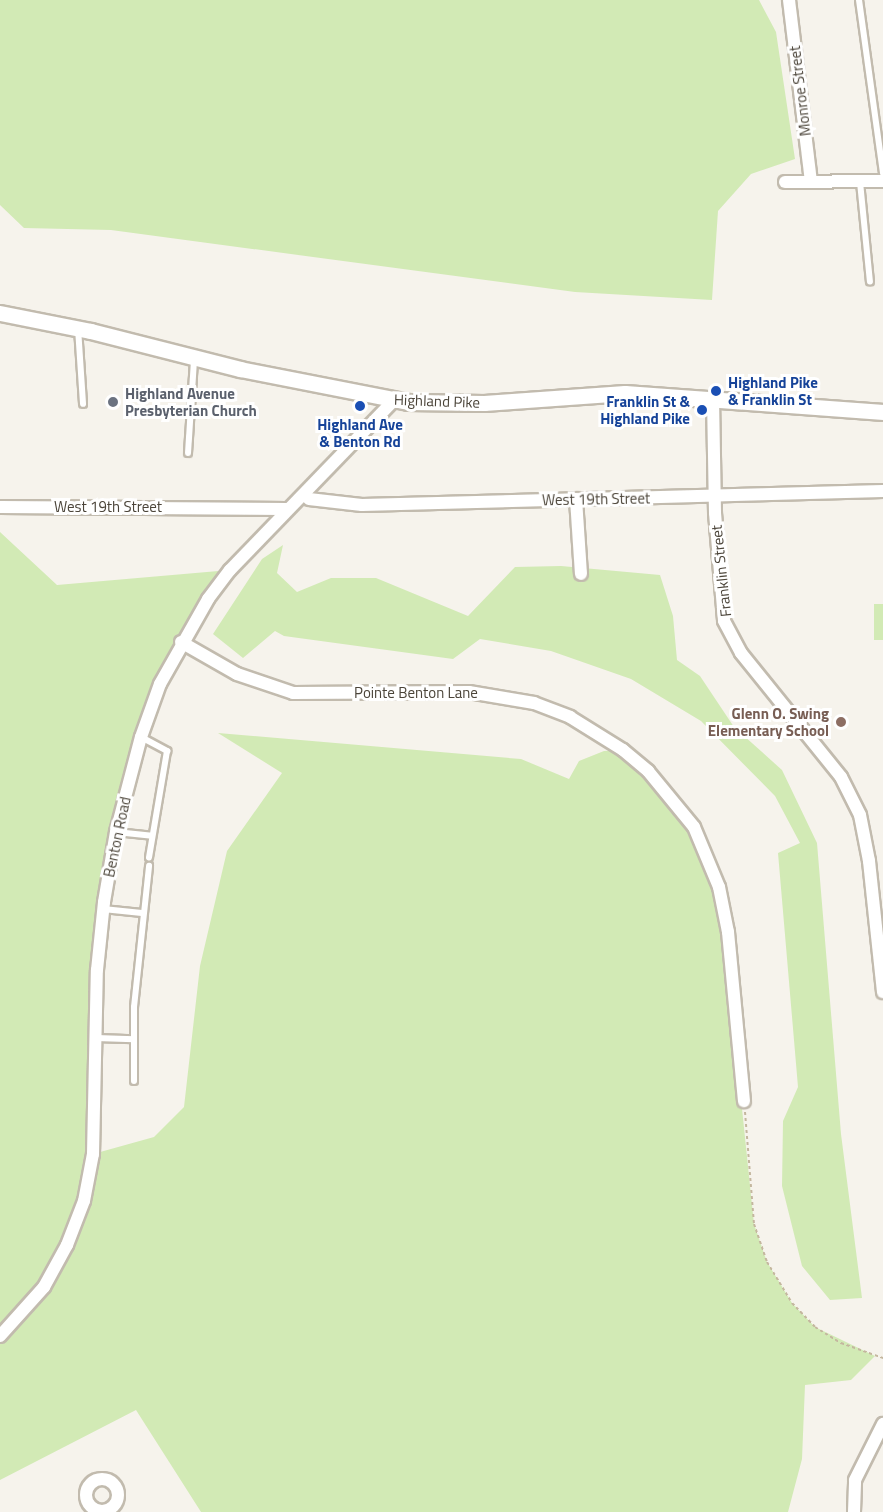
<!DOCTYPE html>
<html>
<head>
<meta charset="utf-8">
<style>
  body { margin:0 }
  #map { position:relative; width:883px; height:1512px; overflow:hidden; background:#f6f3ec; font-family:"Titillium Web",sans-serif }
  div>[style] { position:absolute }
  .green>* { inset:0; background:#d2eab5; transform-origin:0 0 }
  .path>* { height:2px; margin-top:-1px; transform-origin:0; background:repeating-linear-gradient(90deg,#c4b79f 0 3px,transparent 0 6px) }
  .roads { filter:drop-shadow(2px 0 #c2bbae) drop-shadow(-2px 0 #c2bbae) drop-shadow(0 2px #c2bbae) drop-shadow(0 -2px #c2bbae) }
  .service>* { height:6px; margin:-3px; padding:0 3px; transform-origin:3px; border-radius:3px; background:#fff }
  .minor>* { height:12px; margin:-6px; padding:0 6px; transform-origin:6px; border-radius:6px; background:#fff }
  .minor>.ring { margin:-6px; padding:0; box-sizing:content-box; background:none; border:12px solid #fff; border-radius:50% }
  .tertiary>* { height:15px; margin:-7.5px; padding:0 7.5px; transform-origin:7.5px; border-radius:7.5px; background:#fff }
  .dots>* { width:16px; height:16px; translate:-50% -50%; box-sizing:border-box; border:3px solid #fff; border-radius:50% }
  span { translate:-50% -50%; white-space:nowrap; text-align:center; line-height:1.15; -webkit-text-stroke:6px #fff; paint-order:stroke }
  .street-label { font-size:15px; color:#4b4439 }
  .transit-label { font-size:15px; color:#164399; font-weight:700 }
  .left { translate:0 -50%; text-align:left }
  .right { translate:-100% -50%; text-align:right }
  .worship-label { font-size:15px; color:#5b616d; font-weight:700 }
  .education-label { font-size:15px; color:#785e54; font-weight:700 }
</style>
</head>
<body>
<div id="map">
  <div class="green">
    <div style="clip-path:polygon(0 0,759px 0,776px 32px,795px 159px,751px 174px,718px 211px,712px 300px,575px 292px,111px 230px,24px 228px,0 205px)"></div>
    <div style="clip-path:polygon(0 532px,57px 585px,230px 570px,160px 684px,104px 902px,93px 1154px,154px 1137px,184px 1107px,200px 966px,227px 851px,282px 773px,218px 733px,521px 759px,569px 779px,579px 761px,604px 751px,623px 750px,676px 803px,719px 887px,754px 1224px,767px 1262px,792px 1303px,815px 1327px,875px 1356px,851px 1380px,805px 1385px,802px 1459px,788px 1512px,201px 1512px,136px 1410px,0 1480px)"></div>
    <div style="clip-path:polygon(283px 545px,277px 573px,297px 592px,331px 578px,376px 578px,468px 616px,515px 567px,561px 566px,660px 575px,673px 616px,677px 660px,700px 676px,734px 727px,782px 770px,817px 843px,841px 1134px,862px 1298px,830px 1300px,802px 1266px,782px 1186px,783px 1121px,798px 1087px,778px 853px,800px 843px,775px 796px,701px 721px,631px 679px,551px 651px,480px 639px,453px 659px,284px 636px,275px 631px,243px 658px,213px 634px,262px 559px)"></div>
    <div style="left:883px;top:604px;width:36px;height:9px;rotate:90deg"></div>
  </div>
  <div class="path">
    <div style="left:745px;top:1112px;width:112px;rotate:85.4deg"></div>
    <div style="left:754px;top:1224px;width:40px;rotate:71.1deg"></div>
    <div style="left:767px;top:1262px;width:48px;rotate:58.6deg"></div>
    <div style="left:792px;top:1303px;width:33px;rotate:46deg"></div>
    <div style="left:815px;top:1327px;width:31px;rotate:32deg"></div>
    <div style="left:841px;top:1343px;width:45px;rotate:19.7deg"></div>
    <div style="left:86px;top:1512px;width:7px;rotate:-34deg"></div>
  </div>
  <div class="roads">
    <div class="service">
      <div style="left:859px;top:0;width:175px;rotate:82.1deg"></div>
      <div style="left:860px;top:182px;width:100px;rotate:84.3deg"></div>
      <div style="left:78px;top:328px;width:76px;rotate:86.2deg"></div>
      <div style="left:188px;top:453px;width:94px;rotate:-86.3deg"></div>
      <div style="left:141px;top:737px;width:30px;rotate:28deg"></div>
      <div style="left:167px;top:751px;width:108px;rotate:99.6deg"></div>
      <div style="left:116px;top:832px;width:36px;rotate:6deg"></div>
      <div style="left:103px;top:909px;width:39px;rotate:6deg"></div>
      <div style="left:96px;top:1038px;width:38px;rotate:2deg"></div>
      <div style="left:134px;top:1081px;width:74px;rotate:-90deg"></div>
      <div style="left:134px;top:1007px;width:142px;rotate:-83.9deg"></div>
    </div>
    <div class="minor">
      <div style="left:789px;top:0;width:182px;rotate:83.1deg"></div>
      <div style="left:785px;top:182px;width:98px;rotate:-0.6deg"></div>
      <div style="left:713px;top:398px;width:115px;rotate:89deg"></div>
      <div style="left:715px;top:513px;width:108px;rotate:85.2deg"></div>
      <div style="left:724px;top:621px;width:36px;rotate:62deg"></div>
      <div style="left:741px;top:653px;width:159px;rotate:51.1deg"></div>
      <div style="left:841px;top:777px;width:42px;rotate:63.4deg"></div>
      <div style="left:860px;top:815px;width:47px;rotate:78.9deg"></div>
      <div style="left:869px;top:861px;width:132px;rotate:83.9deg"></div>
      <div style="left:309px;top:499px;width:53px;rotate:6.5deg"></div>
      <div style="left:362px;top:505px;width:521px;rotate:-1.54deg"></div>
      <div style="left:576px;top:499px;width:75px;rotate:86.2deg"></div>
      <div style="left:0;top:507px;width:287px;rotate:0.4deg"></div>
      <div style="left:181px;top:642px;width:64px;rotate:29.7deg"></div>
      <div style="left:237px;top:674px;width:59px;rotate:18.7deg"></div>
      <div style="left:293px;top:693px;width:176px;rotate:-0.3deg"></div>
      <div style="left:469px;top:692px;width:66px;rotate:9.6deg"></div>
      <div style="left:534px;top:703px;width:39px;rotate:21deg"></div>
      <div style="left:570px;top:717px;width:62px;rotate:31.9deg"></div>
      <div style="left:623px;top:750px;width:33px;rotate:40deg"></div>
      <div style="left:648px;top:771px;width:72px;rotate:50.6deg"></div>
      <div style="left:694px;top:827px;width:65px;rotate:67.4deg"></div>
      <div style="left:719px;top:887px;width:46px;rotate:78.7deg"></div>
      <div style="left:728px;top:932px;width:170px;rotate:84.6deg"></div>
      <div style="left:0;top:1336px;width:66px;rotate:-48.1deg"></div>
      <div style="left:44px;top:1287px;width:48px;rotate:-61.3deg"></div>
      <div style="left:67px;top:1245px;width:47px;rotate:-68.9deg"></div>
      <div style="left:84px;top:1201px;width:48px;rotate:-79.2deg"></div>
      <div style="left:93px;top:1154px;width:184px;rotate:-88.8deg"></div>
      <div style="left:97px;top:970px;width:68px;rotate:-84.1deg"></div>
      <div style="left:104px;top:902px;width:71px;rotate:-80.3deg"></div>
      <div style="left:116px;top:832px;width:98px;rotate:-75.3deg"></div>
      <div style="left:141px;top:737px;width:56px;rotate:-70.3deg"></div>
      <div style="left:160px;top:684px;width:98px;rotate:-60.5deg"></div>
      <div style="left:208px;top:599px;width:36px;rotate:-53deg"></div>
      <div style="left:230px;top:570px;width:235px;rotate:-46deg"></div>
      <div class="ring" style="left:86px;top:1479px;width:20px;height:20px"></div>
      <div style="left:854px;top:1512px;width:32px;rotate:-88deg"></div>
      <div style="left:855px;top:1480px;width:63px;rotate:-63.4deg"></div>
    </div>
    <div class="tertiary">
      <div style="left:0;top:313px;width:93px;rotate:11.2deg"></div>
      <div style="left:91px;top:331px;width:154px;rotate:14.3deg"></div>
      <div style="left:240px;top:369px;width:171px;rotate:11.1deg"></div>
      <div style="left:408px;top:402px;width:76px;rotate:0.8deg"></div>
      <div style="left:484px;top:403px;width:141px;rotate:-4.1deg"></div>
      <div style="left:625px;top:393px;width:259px;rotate:4.2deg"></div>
    </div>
  </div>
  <div class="dots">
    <div style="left:716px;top:391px;background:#1a4fb4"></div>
    <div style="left:113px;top:402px;background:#6b7280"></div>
    <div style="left:360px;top:406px;background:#1a4fb4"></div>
    <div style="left:702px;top:410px;background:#1a4fb4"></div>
    <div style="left:841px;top:722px;background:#8d6e63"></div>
  </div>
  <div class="street-label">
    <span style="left:800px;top:91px;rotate:-97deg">Monroe Street</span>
    <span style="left:437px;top:401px;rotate:2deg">Highland Pike</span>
    <span style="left:596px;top:499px;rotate:-1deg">West 19th Street</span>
    <span style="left:108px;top:507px">West 19th Street</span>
    <span style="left:721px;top:571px;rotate:-96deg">Franklin Street</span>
    <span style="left:416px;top:693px">Pointe Benton Lane</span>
    <span style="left:117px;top:837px;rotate:-78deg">Benton Road</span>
  </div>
  <div class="transit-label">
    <span class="left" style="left:728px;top:391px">Highland Pike<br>&amp; Franklin St</span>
    <span class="right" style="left:690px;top:410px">Franklin St &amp;<br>Highland Pike</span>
    <span style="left:360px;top:433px">Highland Ave<br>&amp; Benton Rd</span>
  </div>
  <div class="worship-label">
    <span class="left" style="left:125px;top:402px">Highland Avenue<br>Presbyterian Church</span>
  </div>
  <div class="education-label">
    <span class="right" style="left:829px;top:722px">Glenn O. Swing<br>Elementary School</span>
  </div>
</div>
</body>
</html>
